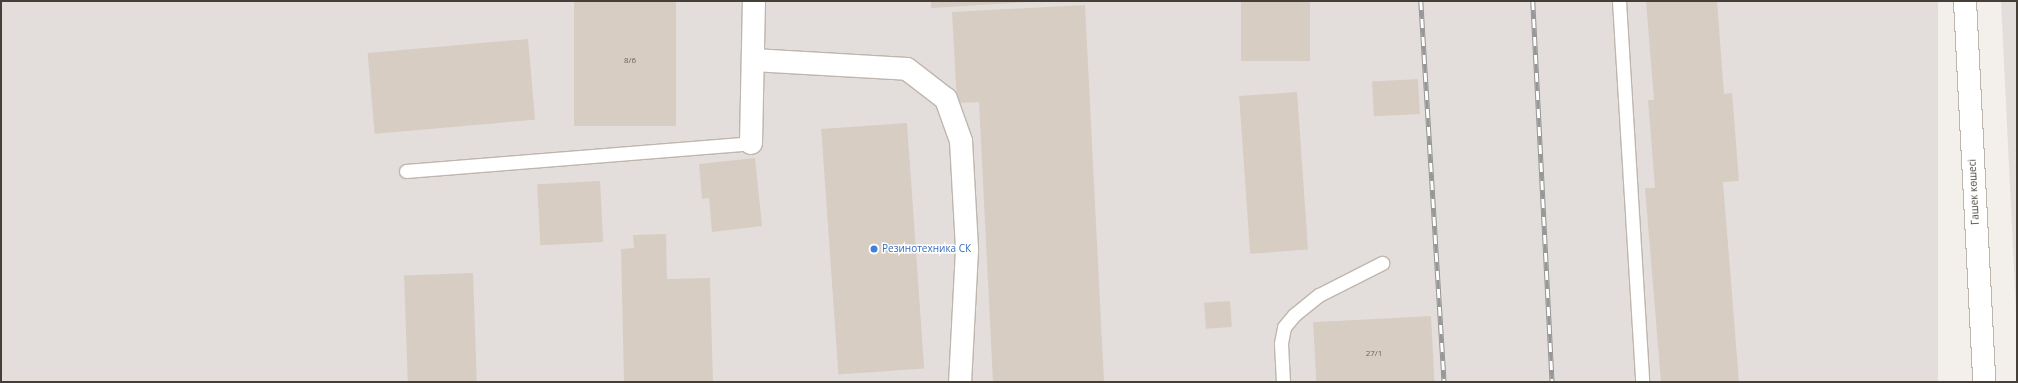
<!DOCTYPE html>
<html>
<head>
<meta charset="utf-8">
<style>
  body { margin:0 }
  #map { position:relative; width:2018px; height:383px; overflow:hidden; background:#f3efea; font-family:"Open Sans",sans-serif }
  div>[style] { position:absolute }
  .industrial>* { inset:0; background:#e3dedb; transform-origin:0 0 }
  .building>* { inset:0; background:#d7cdc3; transform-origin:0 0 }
  .roads { filter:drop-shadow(1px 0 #beb6ad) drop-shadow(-1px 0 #beb6ad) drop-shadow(0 1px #beb6ad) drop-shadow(0 -1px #beb6ad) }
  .service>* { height:13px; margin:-6.5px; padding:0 6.5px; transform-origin:6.5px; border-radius:6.5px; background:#fff }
  .minor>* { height:22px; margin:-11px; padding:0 11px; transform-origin:11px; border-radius:11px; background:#fff }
  .tertiary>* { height:22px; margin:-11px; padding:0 11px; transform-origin:11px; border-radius:11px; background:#fff }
  .rail>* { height:4.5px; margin-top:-2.25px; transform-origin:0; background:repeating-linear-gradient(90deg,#fff 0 9px,#979797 0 18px); box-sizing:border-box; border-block:1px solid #979797 }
  .dots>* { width:11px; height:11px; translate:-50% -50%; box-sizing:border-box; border:2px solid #fff; border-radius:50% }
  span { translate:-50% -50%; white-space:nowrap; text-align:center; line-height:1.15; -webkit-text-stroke:3px #fff; paint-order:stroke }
  .number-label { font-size:8px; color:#6a625b }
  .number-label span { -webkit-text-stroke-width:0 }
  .street-label { font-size:10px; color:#463f38 }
  .shop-label { font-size:10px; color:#366cbe }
  .left { translate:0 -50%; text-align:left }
  .frame { position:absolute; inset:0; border:2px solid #463f38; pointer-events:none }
</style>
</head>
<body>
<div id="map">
  <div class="industrial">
    <div style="left:1px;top:1px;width:1937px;height:381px"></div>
    <div style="clip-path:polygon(2001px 1px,2017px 1px,2017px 330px)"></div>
  </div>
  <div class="building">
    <div style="left:574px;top:1px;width:102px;height:125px"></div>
    <div style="clip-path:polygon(931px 1px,1030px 1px,1030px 2px,931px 8px)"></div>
    <div style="left:1241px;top:1px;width:69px;height:60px"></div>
    <div style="clip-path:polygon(1646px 1px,1717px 1px,1724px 94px,1732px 93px,1739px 181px,1723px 182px,1739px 382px,1661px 382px,1645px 188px,1655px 188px,1648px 100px,1654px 100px)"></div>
    <div style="clip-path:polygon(1085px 5px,1104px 382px,993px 382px,979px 102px,957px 103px,952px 12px)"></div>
    <div style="left:528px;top:39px;width:81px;height:161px;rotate:85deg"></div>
    <div style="left:1418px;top:79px;width:35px;height:46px;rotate:87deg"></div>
    <div style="left:1297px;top:92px;width:158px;height:58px;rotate:86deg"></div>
    <div style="left:907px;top:123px;width:246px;height:86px;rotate:86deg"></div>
    <div style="clip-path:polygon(755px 158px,762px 226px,712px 232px,709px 198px,702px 199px,699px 164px)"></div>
    <div style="left:600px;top:181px;width:61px;height:63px;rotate:87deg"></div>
    <div style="clip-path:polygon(666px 234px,667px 279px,710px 278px,713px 382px,624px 382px,621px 249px,634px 248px,633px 235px)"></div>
    <div style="left:473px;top:273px;width:109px;height:69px;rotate:88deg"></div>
    <div style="left:1230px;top:301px;width:26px;height:26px;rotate:86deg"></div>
    <div style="left:1431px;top:316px;width:66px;height:118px;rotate:87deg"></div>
  </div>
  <div class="roads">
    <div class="service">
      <div style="left:1619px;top:1px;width:382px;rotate:86.5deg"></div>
      <div style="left:406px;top:171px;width:346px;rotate:-4.6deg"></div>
      <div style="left:1283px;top:382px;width:39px;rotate:-93deg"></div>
      <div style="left:1281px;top:343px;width:16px;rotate:-79deg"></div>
      <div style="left:1284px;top:327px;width:16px;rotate:-50deg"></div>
      <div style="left:1294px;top:315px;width:32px;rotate:-39deg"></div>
      <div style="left:1319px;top:295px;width:71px;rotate:-26.9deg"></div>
    </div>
    <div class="minor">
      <div style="left:753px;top:60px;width:154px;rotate:3.3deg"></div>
      <div style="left:907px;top:69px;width:49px;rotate:37.6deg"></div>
      <div style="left:946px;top:99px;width:45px;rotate:70.3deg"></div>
      <div style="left:961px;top:141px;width:109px;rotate:86.8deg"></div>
      <div style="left:967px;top:250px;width:132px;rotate:93deg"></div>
      <div style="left:751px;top:143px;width:142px;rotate:-88.8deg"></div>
    </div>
    <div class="tertiary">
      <div style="left:1965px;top:1px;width:381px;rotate:87.1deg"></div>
    </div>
  </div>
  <div class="rail">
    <div style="left:1421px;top:1px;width:382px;rotate:86.5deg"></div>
    <div style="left:1533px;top:1px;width:381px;rotate:87.1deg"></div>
  </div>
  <div class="dots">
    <div style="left:874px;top:249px;background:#3f7fe0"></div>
  </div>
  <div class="number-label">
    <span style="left:630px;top:60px">8/6</span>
    <span style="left:1374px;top:353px">27/1</span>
  </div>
  <div class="street-label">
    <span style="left:1974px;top:192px;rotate:-93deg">Гашек көшесі</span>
  </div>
  <div class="shop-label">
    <span class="left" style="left:882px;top:249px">Резинотехника СК</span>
  </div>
  <div class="frame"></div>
</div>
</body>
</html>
